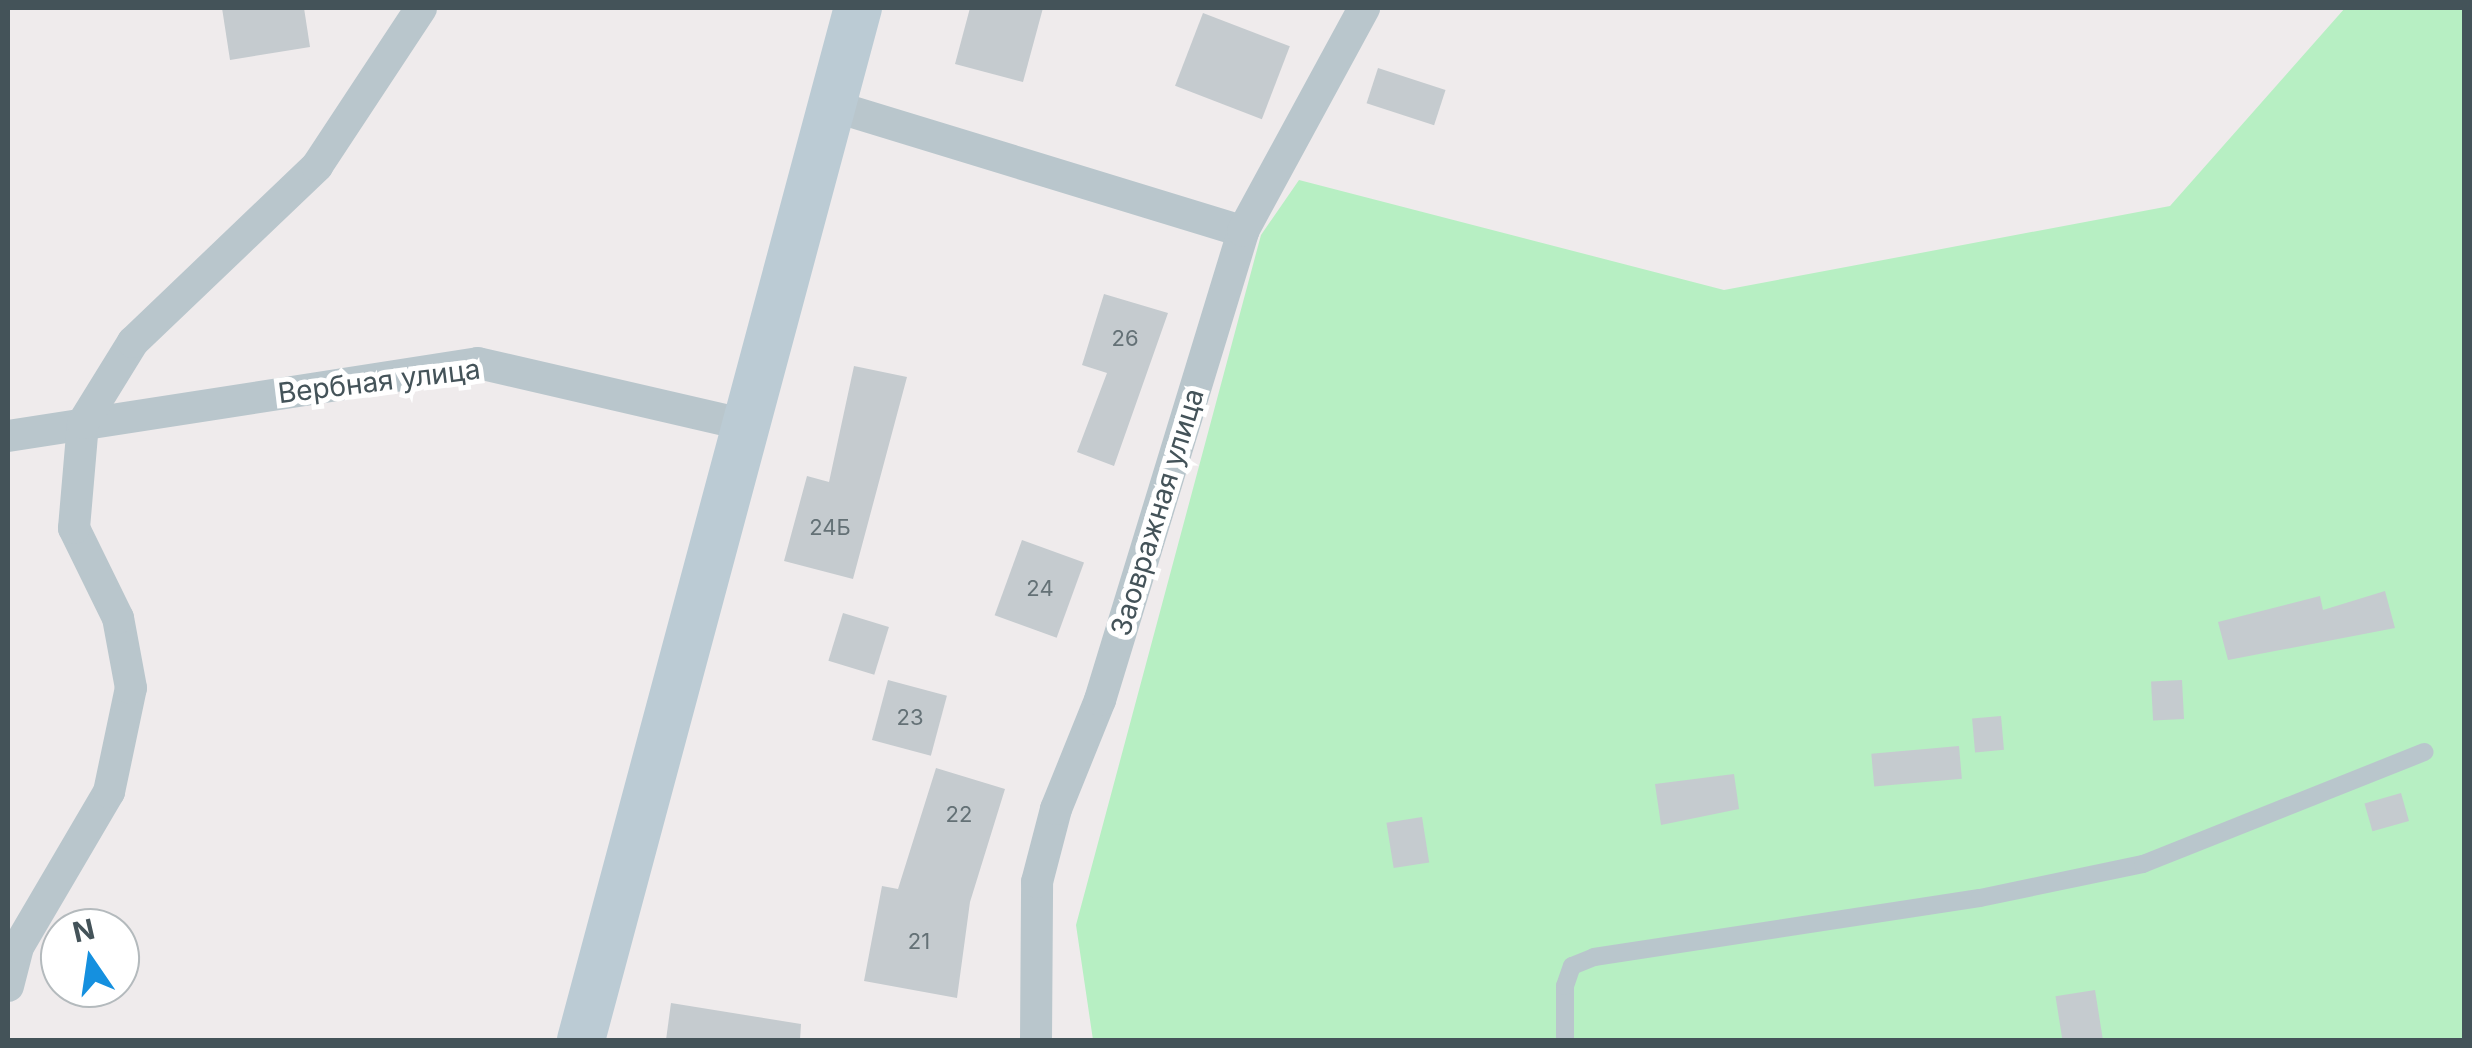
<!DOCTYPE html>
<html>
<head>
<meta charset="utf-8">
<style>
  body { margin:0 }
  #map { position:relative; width:2472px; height:1048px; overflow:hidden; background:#efebec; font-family:Inter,sans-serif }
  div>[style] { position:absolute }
  .green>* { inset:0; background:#b7efc3 }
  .building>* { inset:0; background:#c5cbcf; transform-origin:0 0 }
  .lane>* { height:18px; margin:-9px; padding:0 9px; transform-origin:9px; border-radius:9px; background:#b9c6cc }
  .street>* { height:32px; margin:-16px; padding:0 16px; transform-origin:16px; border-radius:16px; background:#b9c6cc }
  .secondary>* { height:48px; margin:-24px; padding:0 24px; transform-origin:24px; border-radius:24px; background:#bbcbd4 }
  span { translate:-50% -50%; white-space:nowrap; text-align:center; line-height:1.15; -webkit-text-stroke:10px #fff; paint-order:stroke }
  .number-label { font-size:22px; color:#647176 }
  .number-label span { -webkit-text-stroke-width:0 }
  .street-label { font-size:28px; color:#445359 }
  .frame { position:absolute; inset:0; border:10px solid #445359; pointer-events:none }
  .north { position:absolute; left:40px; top:908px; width:100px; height:100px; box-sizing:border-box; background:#fff; border:2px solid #b4babd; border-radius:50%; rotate:347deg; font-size:28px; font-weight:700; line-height:40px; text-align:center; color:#445359 }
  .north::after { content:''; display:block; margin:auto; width:35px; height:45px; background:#1590df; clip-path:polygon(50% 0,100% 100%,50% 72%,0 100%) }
</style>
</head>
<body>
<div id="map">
  <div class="green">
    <div style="clip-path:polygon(2345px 8px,2464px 8px,2464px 1040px,1093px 1040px,1076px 925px,1261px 235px,1299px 180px,1724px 290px,2170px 206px)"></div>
  </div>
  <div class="building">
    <div style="clip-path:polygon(222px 8px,304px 8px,310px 47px,230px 60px)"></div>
    <div style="clip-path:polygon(970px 8px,1043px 8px,1023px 82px,955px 64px)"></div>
    <div style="left:1203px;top:13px;width:93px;height:78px;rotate:21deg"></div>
    <div style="left:1378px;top:68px;width:71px;height:37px;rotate:18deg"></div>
    <div style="clip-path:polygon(1104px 294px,1168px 313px,1114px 466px,1077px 452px,1107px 373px,1082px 365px)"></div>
    <div style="clip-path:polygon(854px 366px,907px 377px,853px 579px,784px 561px,807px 476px,829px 482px)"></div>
    <div style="left:1022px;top:540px;width:66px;height:80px;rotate:20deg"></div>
    <div style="clip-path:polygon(2385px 591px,2395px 628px,2228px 660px,2218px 622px,2320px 596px,2323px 610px)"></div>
    <div style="left:843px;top:613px;width:48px;height:50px;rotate:17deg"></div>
    <div style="left:888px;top:680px;width:61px;height:62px;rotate:15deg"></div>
    <div style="left:2182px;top:680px;width:39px;height:31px;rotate:87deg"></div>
    <div style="left:2001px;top:716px;width:34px;height:29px;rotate:85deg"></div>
    <div style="left:1959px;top:746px;width:33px;height:88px;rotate:85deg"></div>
    <div style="clip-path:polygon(936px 768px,1005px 789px,970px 902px,957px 998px,864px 981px,882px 886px,898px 889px)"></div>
    <div style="clip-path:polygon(1734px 774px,1739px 809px,1661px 825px,1655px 784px)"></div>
    <div style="left:2401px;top:793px;width:29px;height:38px;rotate:74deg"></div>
    <div style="left:1422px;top:817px;width:46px;height:36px;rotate:81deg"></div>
    <div style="left:2095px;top:990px;width:51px;height:40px;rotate:81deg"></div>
    <div style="clip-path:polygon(671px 1003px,801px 1024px,800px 1040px,666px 1040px)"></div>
  </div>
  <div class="lane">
    <div style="left:1565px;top:1040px;width:54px;rotate:-90deg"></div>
    <div style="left:1565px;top:986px;width:21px;rotate:-71deg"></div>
    <div style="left:1572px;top:966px;width:24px;rotate:-22deg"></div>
    <div style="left:1594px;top:957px;width:390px;rotate:-8.7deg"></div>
    <div style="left:1980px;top:898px;width:167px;rotate:-11.8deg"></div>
    <div style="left:2143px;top:864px;width:303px;rotate:-21.7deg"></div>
  </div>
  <div class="street">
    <div style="left:833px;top:106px;width:429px;rotate:17deg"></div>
    <div style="left:8px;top:436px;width:476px;rotate:-8.8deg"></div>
    <div style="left:478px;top:363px;width:276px;rotate:13deg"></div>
    <div style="left:8px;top:986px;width:40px;rotate:-75.6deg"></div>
    <div style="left:18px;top:947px;width:180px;rotate:-59.6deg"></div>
    <div style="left:109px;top:792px;width:106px;rotate:-78.1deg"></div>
    <div style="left:131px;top:688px;width:71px;rotate:-100.5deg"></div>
    <div style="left:118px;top:618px;width:100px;rotate:-116.1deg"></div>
    <div style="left:74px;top:528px;width:105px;rotate:-85.1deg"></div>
    <div style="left:83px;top:423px;width:95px;rotate:-58.3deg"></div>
    <div style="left:133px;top:342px;width:255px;rotate:-43.7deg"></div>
    <div style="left:317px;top:166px;width:189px;rotate:-56.6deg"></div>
    <div style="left:1036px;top:1040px;width:158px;rotate:-89.6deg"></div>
    <div style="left:1037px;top:882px;width:75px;rotate:-75.4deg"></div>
    <div style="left:1056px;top:809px;width:118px;rotate:-68deg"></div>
    <div style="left:1100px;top:700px;width:490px;rotate:-73deg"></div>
    <div style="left:1243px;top:231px;width:254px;rotate:-61.5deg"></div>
  </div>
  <div class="secondary">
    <div style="left:581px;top:1040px;width:1069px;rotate:-74.98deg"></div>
  </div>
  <div class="number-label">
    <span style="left:1125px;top:339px">26</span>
    <span style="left:830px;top:528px">24Б</span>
    <span style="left:1040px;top:589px">24</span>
    <span style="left:910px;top:718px">23</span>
    <span style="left:959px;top:815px">22</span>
    <span style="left:919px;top:942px">21</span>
  </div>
  <div class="street-label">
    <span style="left:379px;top:381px;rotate:-7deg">Вербная улица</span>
    <span style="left:1157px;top:512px;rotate:-73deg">Заовражная улица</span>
  </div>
  <div class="frame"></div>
  <div class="north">N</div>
</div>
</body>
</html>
